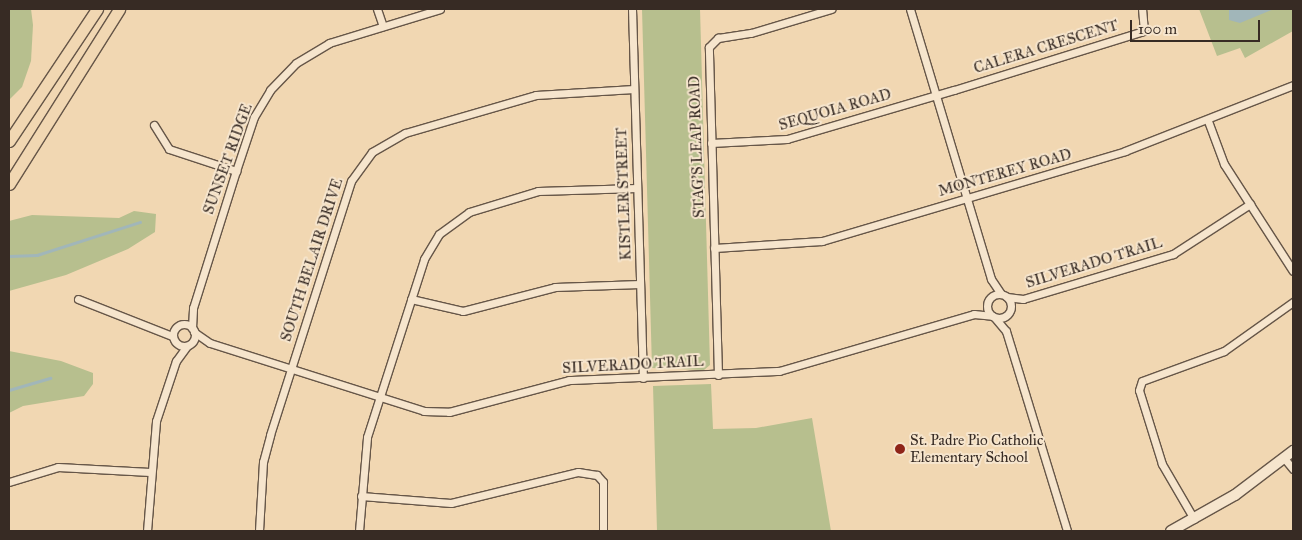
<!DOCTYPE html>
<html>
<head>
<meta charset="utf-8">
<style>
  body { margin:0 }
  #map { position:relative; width:1302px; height:540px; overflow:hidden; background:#f1d7b2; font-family:"IM FELL Great Primer",serif }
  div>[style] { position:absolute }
  .green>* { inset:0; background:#b7bf8e }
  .water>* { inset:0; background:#a1b6b9 }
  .stream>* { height:2.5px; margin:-1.25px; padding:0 1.25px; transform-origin:1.25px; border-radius:1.25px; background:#a1b6b9 }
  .roads { filter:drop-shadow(1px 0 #665648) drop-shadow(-1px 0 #665648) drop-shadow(0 1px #665648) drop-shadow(0 -1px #665648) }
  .street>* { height:7px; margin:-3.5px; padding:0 3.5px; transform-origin:3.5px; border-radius:3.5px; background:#f6e5cd }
  .street>.ring { margin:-3.5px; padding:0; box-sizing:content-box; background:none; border:7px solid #f6e5cd; border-radius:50% }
  .secondary>* { height:10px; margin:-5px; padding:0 5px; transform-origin:5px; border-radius:5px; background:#f6e5cd }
  .primary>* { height:11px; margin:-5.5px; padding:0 5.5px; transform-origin:5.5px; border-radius:5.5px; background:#f1d7b2 }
  .dots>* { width:14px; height:14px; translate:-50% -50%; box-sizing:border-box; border:2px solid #f6e5cd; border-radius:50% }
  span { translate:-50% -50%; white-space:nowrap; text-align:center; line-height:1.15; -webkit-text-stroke:4px #f6e5cd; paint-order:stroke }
  .street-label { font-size:15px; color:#372b24 }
  .poi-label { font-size:15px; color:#372b24 }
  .left { translate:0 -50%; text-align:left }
  .frame { position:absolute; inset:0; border:10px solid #372b24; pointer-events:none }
  .scale { position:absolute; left:1130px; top:20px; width:130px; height:22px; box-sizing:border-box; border:2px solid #372b24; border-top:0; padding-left:6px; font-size:15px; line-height:18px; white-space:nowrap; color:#372b24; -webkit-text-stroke:4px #f6e5cd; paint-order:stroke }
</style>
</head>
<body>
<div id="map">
  <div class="green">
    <div style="clip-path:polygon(9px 9px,31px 9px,33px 25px,31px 61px,22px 87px,9px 100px)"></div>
    <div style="clip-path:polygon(642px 9px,700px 9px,710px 365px,704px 370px,652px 368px)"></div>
    <div style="clip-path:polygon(1199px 9px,1293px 9px,1293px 31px,1245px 58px,1240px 48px,1217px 56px)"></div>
    <div style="clip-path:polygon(134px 211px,156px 214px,155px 232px,128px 249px,66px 275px,9px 291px,9px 221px,32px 215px,119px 218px)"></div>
    <div style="clip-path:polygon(9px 351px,61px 361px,93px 373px,93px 384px,84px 396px,23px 406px,9px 413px)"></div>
    <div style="clip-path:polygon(711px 384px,713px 429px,756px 428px,812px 418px,831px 531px,657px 531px,653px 386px)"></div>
  </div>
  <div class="water">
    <div style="clip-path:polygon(1229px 9px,1274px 9px,1240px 23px,1229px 20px)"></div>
  </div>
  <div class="stream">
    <div style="left:9px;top:256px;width:28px;rotate:-2deg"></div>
    <div style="left:37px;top:255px;width:108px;rotate:-17.8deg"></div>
    <div style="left:9px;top:390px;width:43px;rotate:-16.3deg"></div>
  </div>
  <div class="roads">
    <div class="street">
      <div style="left:377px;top:9px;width:18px;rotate:71deg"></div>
      <div style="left:632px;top:9px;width:369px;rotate:88.3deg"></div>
      <div style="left:910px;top:9px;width:282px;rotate:73.3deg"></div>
      <div style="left:991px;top:279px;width:18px;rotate:56deg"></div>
      <div style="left:1208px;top:121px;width:46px;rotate:69.6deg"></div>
      <div style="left:1224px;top:164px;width:127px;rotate:57.2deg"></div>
      <div style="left:154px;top:125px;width:28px;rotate:58deg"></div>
      <div style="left:169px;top:149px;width:71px;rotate:18.2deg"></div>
      <div style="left:711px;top:143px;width:76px;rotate:-3deg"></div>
      <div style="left:787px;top:139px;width:174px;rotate:-16.4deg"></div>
      <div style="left:954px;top:90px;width:199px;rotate:-17.3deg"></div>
      <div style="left:1144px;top:31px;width:22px;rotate:-95deg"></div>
      <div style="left:714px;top:248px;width:108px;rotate:-3.7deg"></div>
      <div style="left:822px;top:241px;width:316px;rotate:-16.5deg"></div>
      <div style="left:1125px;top:151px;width:180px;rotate:-21.4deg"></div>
      <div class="ring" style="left:987px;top:294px;width:17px;height:17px"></div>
      <div style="left:1007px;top:297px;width:16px;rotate:7deg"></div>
      <div style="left:1023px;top:299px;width:157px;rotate:-16.7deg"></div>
      <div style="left:1173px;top:254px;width:92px;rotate:-33deg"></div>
      <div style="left:78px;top:299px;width:101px;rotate:21.5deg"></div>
      <div style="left:411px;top:299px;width:53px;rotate:13deg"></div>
      <div style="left:463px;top:311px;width:95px;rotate:-14.6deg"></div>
      <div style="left:555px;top:287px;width:85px;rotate:-2deg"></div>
      <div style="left:995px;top:318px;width:17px;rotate:50deg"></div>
      <div style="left:1006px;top:331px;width:209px;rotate:73deg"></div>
      <div class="ring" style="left:173px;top:324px;width:15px;height:15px"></div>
      <div style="left:192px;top:328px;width:20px;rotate:-87deg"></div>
      <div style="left:193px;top:308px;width:144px;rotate:-72.6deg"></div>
      <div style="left:236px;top:171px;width:57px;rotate:-71.6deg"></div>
      <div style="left:254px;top:117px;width:31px;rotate:-59deg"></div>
      <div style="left:270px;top:90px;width:37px;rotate:-46deg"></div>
      <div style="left:296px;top:63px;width:39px;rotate:-31deg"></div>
      <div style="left:329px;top:43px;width:116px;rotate:-17deg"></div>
      <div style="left:194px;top:332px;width:19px;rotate:35deg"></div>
      <div style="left:210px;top:343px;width:225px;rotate:17.6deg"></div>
      <div style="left:424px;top:411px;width:25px;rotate:2deg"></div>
      <div style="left:449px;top:412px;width:124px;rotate:-14.9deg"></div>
      <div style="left:569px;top:380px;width:210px;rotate:-2.5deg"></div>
      <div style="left:779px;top:371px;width:203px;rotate:-16.3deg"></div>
      <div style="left:974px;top:314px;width:18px;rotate:6deg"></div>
      <div style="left:718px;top:375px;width:328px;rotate:-91.6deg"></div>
      <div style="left:709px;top:47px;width:13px;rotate:-45deg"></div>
      <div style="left:718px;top:38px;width:33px;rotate:-9deg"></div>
      <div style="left:751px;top:33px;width:84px;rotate:-16.7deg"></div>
      <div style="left:1284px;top:458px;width:14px;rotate:51deg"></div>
      <div style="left:9px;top:482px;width:51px;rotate:-17deg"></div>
      <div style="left:58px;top:467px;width:92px;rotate:3.1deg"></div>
      <div style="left:361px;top:496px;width:90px;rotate:4.4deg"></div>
      <div style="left:451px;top:503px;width:131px;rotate:-13.7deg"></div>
      <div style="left:578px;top:472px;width:19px;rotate:9deg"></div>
      <div style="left:597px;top:475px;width:9px;rotate:49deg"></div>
      <div style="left:603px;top:482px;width:49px;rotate:90deg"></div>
      <div style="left:1194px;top:519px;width:64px;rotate:-120.2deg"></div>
      <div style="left:1162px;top:464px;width:77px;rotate:-107.3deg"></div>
      <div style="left:1139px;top:390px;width:9px;rotate:-72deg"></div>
      <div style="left:1142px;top:381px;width:87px;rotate:-20.1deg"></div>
      <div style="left:1224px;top:351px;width:85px;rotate:-35.4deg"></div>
      <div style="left:147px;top:531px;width:110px;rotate:-85.3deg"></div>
      <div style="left:156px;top:421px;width:63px;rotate:-71.6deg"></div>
      <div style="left:176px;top:361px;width:19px;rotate:-54deg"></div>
      <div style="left:259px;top:531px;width:69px;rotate:-86.7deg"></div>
      <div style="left:263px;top:462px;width:28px;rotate:-75deg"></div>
      <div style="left:270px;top:435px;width:267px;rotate:-72.3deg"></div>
      <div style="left:351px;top:181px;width:36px;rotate:-54deg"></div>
      <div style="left:372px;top:152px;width:38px;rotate:-30deg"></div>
      <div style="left:405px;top:133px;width:136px;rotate:-16.2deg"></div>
      <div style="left:536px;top:95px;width:98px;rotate:-3.5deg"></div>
      <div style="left:359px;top:531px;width:94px;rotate:-85.1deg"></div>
      <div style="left:367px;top:437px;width:187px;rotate:-72.2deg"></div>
      <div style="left:424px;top:259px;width:29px;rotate:-59deg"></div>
      <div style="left:439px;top:234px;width:37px;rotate:-36deg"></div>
      <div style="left:469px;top:212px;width:72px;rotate:-16.9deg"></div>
      <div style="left:538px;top:191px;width:99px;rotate:-1.7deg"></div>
    </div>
    <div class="secondary">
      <div style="left:1171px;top:531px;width:73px;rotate:-29.4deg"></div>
      <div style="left:1235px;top:495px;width:73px;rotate:-37.2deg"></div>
    </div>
    <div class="primary">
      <div style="left:9px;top:141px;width:159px;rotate:-56.3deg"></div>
      <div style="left:9px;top:184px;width:207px;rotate:-57.8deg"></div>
    </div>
  </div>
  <div class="dots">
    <div style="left:900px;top:449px;background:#8f2418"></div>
  </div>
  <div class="street-label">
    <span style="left:1046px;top:47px;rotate:-17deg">CALERA CRESCENT</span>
    <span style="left:835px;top:110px;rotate:-16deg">SEQUOIA ROAD</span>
    <span style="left:697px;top:147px;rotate:-92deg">STAG'S LEAP ROAD</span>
    <span style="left:228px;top:159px;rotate:-70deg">SUNSET RIDGE</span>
    <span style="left:1005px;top:173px;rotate:-16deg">MONTEREY ROAD</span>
    <span style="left:624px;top:194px;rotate:-92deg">KISTLER STREET</span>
    <span style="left:312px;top:260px;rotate:-72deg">SOUTH BELAIR DRIVE</span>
    <span style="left:1094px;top:263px;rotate:-17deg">SILVERADO TRAIL</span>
    <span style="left:633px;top:365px;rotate:-3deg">SILVERADO TRAIL</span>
  </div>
  <div class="poi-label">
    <span class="left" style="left:910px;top:449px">St. Padre Pio Catholic<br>Elementary School</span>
  </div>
  <div class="frame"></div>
  <div class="scale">100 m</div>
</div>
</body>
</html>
